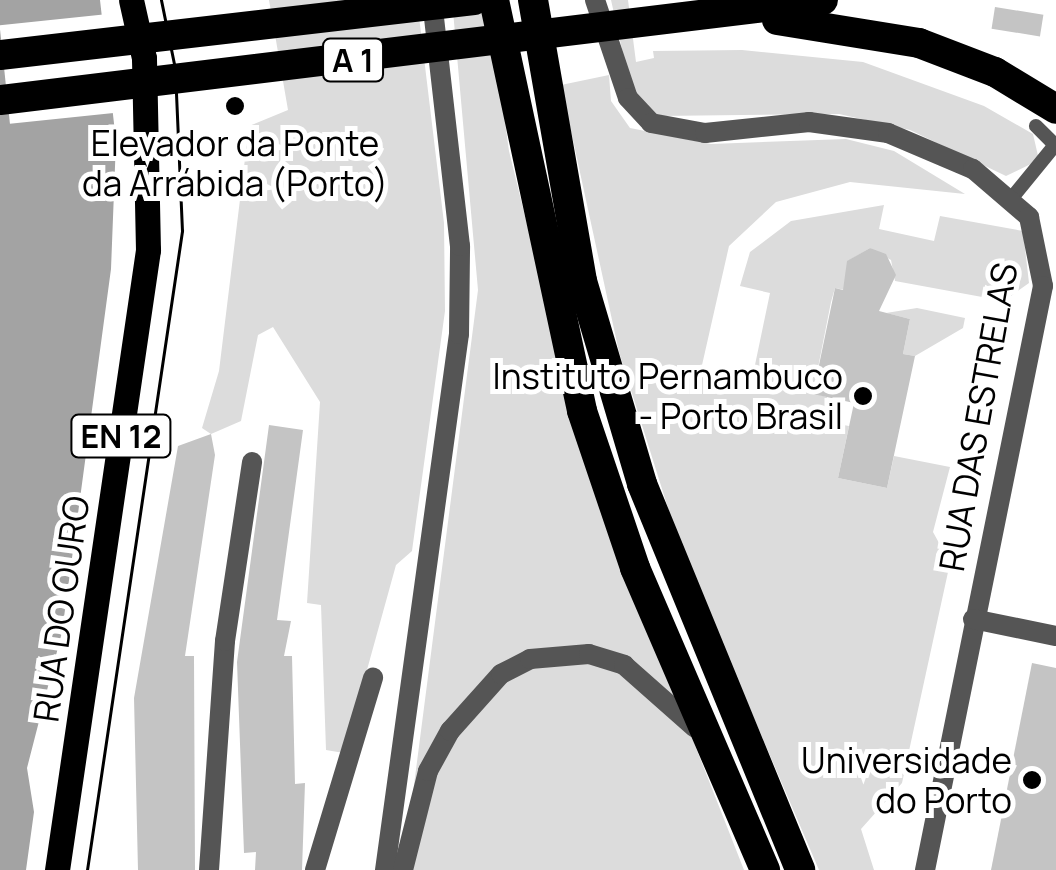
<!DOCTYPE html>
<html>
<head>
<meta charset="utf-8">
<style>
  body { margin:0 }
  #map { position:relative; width:1056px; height:870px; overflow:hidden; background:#fff; font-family:Manrope,sans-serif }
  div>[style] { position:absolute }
  .green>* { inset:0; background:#dcdcdc }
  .water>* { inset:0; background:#a3a3a3 }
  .pier>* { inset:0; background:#fff; transform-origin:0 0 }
  .building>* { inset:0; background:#c4c4c4; transform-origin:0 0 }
  .lane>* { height:14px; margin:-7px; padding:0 7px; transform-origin:7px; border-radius:7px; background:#555 }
  .street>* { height:20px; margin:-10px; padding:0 10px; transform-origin:10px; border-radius:10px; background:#555 }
  .primary>* { height:25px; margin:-12.5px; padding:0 12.5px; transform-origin:12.5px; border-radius:12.5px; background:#000 }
  .highway>* { height:30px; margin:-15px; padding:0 15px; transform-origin:15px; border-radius:15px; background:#000 }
  .tram>* { height:2.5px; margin:-1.25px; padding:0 1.25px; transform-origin:1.25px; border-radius:1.25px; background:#000 }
  .dots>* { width:28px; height:28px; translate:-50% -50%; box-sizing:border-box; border:5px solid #fff; border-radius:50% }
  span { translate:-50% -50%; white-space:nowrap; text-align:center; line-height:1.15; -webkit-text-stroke:10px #fff; paint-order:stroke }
  .shield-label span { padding:2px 8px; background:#fff; border:2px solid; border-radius:8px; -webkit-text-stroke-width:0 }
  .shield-label { font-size:32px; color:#000; font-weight:700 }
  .poi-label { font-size:35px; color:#000 }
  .right { translate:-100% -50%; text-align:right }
  .street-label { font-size:35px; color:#000 }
</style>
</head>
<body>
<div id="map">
  <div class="green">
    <div style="clip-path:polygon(269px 0,417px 0,444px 223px,445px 311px,412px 551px,396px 565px,344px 753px,326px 750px,321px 605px,307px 603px,320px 402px,273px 327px,258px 335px,241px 421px,211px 434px,202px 428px,219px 371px,249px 126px,288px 110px)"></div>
    <div style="clip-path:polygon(452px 0,488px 0,509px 151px,588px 473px,744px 870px,403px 870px,478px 290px)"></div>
    <div style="clip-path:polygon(611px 0,628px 0,636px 62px,654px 58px,653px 51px,742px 50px,863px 62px,984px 106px,1033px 134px,1039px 160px,1006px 176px,910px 130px,839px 114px,658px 116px,632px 94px)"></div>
    <div style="clip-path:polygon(609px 75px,611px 101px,630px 128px,711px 144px,846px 139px,894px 151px,965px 194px,850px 182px,776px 202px,729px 246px,700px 374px,751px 384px,770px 293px,740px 286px,750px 252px,791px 221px,884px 205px,879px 229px,934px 241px,940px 216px,1023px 231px,1029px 283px,1004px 301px,895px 281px,891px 260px,870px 248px,848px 261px,850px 291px,835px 288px,831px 302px,813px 393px,827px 397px,821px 421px,849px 426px,838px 478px,887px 488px,894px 456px,950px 467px,933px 532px,950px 563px,902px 783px,861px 829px,874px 870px,819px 870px,679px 543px,619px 352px,561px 85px)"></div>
    <div style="clip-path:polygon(917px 308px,965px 318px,963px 328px,915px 356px,903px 354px,910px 319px,886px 313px)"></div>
  </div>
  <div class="water">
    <div style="clip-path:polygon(0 0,100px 0,116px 141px,111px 269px,62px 632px,27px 768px,34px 812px,26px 870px,0 870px)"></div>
  </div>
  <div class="pier">
    <div style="left:108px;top:14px;width:99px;height:109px;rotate:84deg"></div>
  </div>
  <div class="building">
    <div style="left:995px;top:7px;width:49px;height:22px;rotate:9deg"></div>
    <div style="clip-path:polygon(870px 248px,886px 254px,896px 275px,879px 311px,910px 319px,903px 354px,915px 356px,887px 488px,838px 478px,854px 403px,813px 394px,835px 288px,843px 290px,847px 261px)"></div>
    <div style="clip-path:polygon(269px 425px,303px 430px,277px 620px,291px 621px,284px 656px,292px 656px,295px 784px,305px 783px,302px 870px,255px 870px,256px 852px,244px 853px,237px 662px)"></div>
    <div style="clip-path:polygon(211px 434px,215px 455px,185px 656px,194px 656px,195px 870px,138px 870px,134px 698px,178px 446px)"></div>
    <div style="clip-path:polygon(1032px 663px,1056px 668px,1056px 870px,991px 870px)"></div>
  </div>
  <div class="lane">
    <div style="left:1011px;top:199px;width:70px;rotate:-50.8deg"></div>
    <div style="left:1055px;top:145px;width:27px;rotate:-135deg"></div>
  </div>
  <div class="street">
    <div style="left:595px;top:0;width:103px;rotate:71.4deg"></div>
    <div style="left:628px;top:98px;width:34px;rotate:47deg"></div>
    <div style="left:651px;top:123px;width:55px;rotate:10.5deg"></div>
    <div style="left:705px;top:133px;width:105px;rotate:-6deg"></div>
    <div style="left:809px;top:122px;width:80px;rotate:7.9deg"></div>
    <div style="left:888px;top:133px;width:92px;rotate:23deg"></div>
    <div style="left:973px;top:169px;width:74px;rotate:40.6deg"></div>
    <div style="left:1029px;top:217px;width:70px;rotate:78.5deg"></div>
    <div style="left:1043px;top:286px;width:596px;rotate:101.42deg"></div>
    <div style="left:973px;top:619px;width:85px;rotate:11.6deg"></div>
    <div style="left:209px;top:870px;width:230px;rotate:-86deg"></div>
    <div style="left:225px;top:641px;width:181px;rotate:-81.4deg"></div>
    <div style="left:315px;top:870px;width:201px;rotate:-73.2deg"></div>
    <div style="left:385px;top:870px;width:541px;rotate:-82.14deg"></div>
    <div style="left:459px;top:334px;width:88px;rotate:-89.3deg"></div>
    <div style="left:460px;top:246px;width:248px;rotate:-96.5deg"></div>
    <div style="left:403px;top:870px;width:102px;rotate:-75.8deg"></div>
    <div style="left:428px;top:771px;width:46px;rotate:-61.2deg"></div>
    <div style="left:450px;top:731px;width:76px;rotate:-48.2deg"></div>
    <div style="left:501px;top:674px;width:33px;rotate:-27deg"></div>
    <div style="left:530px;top:659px;width:59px;rotate:-4.8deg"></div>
    <div style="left:589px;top:654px;width:37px;rotate:17deg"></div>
    <div style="left:624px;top:665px;width:94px;rotate:41.5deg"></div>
  </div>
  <div class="primary">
    <div style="left:57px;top:870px;width:627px;rotate:-81.65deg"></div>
    <div style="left:148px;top:250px;width:192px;rotate:-91.2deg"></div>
    <div style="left:144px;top:58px;width:59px;rotate:-102.6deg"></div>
  </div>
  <div class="highway">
    <div style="left:494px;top:0;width:420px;rotate:77.9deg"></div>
    <div style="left:582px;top:411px;width:166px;rotate:71.3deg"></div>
    <div style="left:635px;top:568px;width:329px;rotate:66.7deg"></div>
    <div style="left:533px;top:0;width:285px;rotate:80.1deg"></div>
    <div style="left:582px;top:281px;width:212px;rotate:73.5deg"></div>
    <div style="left:642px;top:484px;width:417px;rotate:67.7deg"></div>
    <div style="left:777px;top:20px;width:144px;rotate:9.2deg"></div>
    <div style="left:919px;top:43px;width:81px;rotate:20.9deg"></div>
    <div style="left:995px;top:72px;width:71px;rotate:31.2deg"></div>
    <div style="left:0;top:55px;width:477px;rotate:-6.6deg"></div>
    <div style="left:0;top:100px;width:829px;rotate:-6.93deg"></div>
  </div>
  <div class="tram">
    <div style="left:87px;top:870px;width:646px;rotate:-81.54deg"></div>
    <div style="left:182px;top:231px;width:162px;rotate:-92.5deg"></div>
    <div style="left:175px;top:69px;width:70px;rotate:-101.5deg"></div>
  </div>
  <div class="dots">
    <div style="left:235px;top:106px;background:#000"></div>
    <div style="left:863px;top:396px;background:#000"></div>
    <div style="left:1032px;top:780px;background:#000"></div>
  </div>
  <div class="shield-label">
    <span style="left:353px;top:60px">A 1</span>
    <span style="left:121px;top:436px">EN 12</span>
  </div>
  <div class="poi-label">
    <span style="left:235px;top:163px">Elevador da Ponte<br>da Arrábida (Porto)</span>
    <span class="right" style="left:843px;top:396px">Instituto Pernambuco<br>- Porto Brasil</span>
    <span class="right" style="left:1012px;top:780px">Universidade<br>do Porto</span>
  </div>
  <div class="street-label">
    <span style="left:978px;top:417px;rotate:-80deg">RUA DAS ESTRELAS</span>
    <span style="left:61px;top:609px;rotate:-82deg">RUA DO OURO</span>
  </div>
</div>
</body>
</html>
